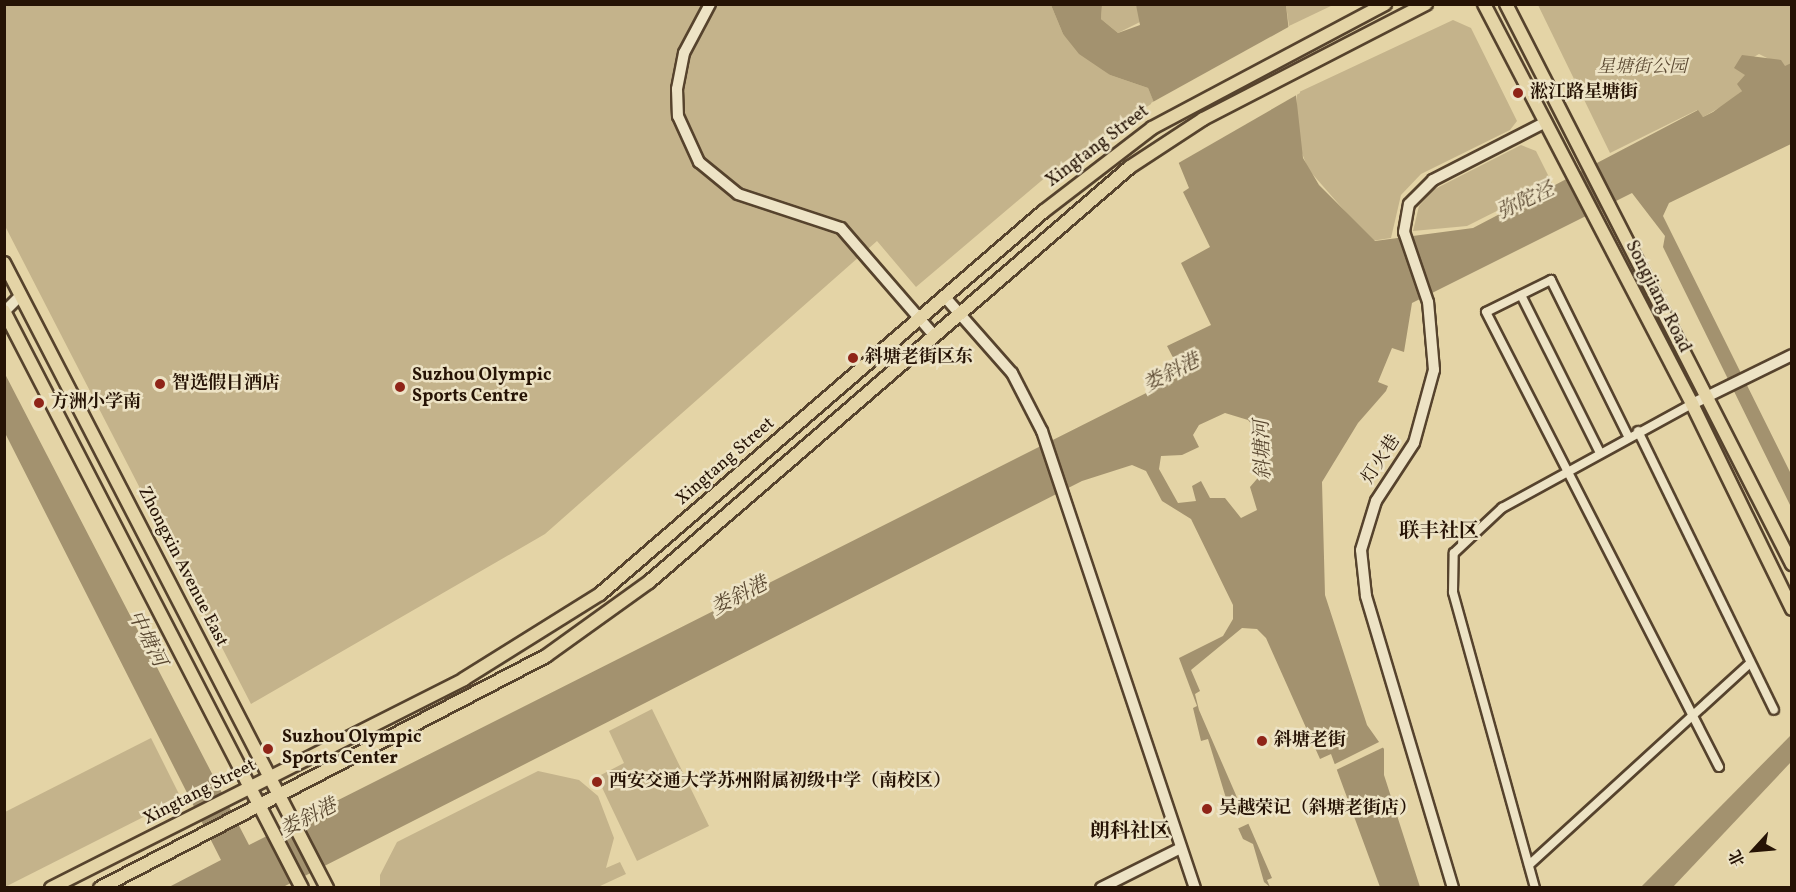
<!DOCTYPE html>
<html>
<head>
<meta charset="utf-8">
<style>
  body { margin:0 }
  #map { position:relative; width:1796px; height:892px; overflow:hidden; background:#e4d4a6; font-family:Vollkorn,"Noto Serif SC",serif }
  div>[style] { position:absolute }
  .green>* { inset:0; background:#c4b38b }
  .water>* { inset:0; background:#a3926f }
  .pier>* { inset:0; background:#e4d4a6; transform-origin:0 0 }
  .roads { filter:drop-shadow(2px 0 #56432d) drop-shadow(-2px 0 #56432d) drop-shadow(0 2px #56432d) drop-shadow(0 -2px #56432d) }
  .street>* { height:8px; margin:-4px; padding:0 4px; transform-origin:4px; border-radius:4px; background:#ede3c5 }
  .secondary>* { height:10px; margin:-5px; padding:0 5px; transform-origin:5px; border-radius:5px; background:#ede3c5 }
  .primary>* { height:12px; margin:-6px; padding:0 6px; transform-origin:6px; border-radius:6px; background:#e4d4a6 }
  .dots>* { width:16px; height:16px; translate:-50% -50%; box-sizing:border-box; border:3px solid #ede3c5; border-radius:50% }
  span { translate:-50% -50%; white-space:nowrap; text-align:center; line-height:1.15; -webkit-text-stroke:5px #ede3c5; paint-order:stroke }
  .park-label { font-size:18px; color:#5d4b34; font-style:italic }
  .poi-label { font-size:18px; color:#261305; font-weight:700 }
  .left { translate:0 -50%; text-align:left }
  .street-label { font-size:18px; color:#261305 }
  .water-label { font-size:20px; color:#58462f; font-style:italic }
  .neighbourhood-label { font-size:20px; color:#261305; font-weight:700 }
  .frame { position:absolute; inset:0; border:6px solid #261305; pointer-events:none }
  .north { position:absolute; left:1724px; top:820px; width:60px; height:60px; -webkit-text-stroke:4px #ede3c5; paint-order:stroke; rotate:244deg; font-size:16px; font-weight:700; line-height:24px; text-align:center; color:#261305 }
  .north::after { content:''; display:block; margin:auto; width:21px; height:27px; background:#261305; clip-path:polygon(50% 0,100% 100%,50% 72%,0 100%) }
</style>
</head>
<body>
<div id="map">
  <div class="green">
    <div style="clip-path:polygon(5px 5px,1051px 5px,1063px 34px,1110px 75px,1148px 88px,1154px 102px,1060px 165px,916px 287px,877px 241px,545px 534px,251px 704px,5px 226px)"></div>
    <div style="clip-path:polygon(1102px 5px,1136px 5px,1142px 21px,1118px 33px,1101px 19px)"></div>
    <div style="clip-path:polygon(1286px 5px,1333px 5px,1289px 26px)"></div>
    <div style="clip-path:polygon(1538px 5px,1791px 5px,1791px 63px,1785px 67px,1759px 54px,1752px 58px,1742px 91px,1726px 104px,1703px 117px,1697px 110px,1610px 153px)"></div>
    <div style="clip-path:polygon(1453px 20px,1471px 28px,1517px 121px,1510px 130px,1421px 174px,1401px 195px,1391px 238px,1371px 241px,1308px 169px,1297px 140px,1297px 93px)"></div>
    <div style="clip-path:polygon(1521px 145px,1536px 151px,1552px 183px,1467px 226px,1413px 231px,1419px 206px,1433px 190px)"></div>
    <div style="clip-path:polygon(652px 709px,709px 826px,637px 861px,597px 777px,624px 763px,609px 731px)"></div>
    <div style="clip-path:polygon(151px 738px,181px 798px,5px 887px,5px 812px)"></div>
    <div style="clip-path:polygon(538px 771px,579px 780px,598px 796px,614px 838px,606px 868px,620px 862px,626px 874px,598px 887px,380px 887px,380px 875px,397px 842px)"></div>
  </div>
  <div class="water">
    <div style="clip-path:polygon(evenodd,1051px 5px,1102px 5px,1101px 19px,1118px 33px,1140px 25px,1136px 5px,1286px 5px,1303px 158px,1319px 185px,1375px 241px,1473px 228px,1698px 110px,1703px 117px,1713px 112px,1742px 91px,1737px 84px,1745px 75px,1734px 68px,1742px 55px,1781px 60px,1785px 66px,1791px 63px,1791px 144px,1669px 203px,1663px 216px,1791px 474px,1791px 507px,1663px 247px,1665px 236px,1632px 193px,1412px 303px,1404px 352px,1392px 348px,1378px 382px,1388px 386px,1386px 391px,1358px 423px,1322px 482px,1325px 595px,1367px 725px,1384px 749px,1384px 775px,1420px 887px,1380px 887px,1331px 754px,1320px 759px,1266px 638px,1257px 629px,1242px 628px,1191px 670px,1200px 691px,1195px 694px,1199px 710px,1272px 878px,1267px 880px,1270px 887px,1264px 882px,1253px 844px,1243px 839px,1229px 808px,1208px 739px,1201px 741px,1193px 708px,1197px 706px,1179px 658px,1223px 636px,1233px 619px,1233px 605px,1191px 519px,1162px 501px,1146px 471px,1132px 465px,1082px 481px,283px 887px,169px 887px,221px 860px,5px 433px,4px 372px,249px 845px,1182px 375px,1167px 346px,1211px 325px,1181px 263px,1210px 247px,1183px 192px,1189px 188px,1148px 88px,1110px 75px,1079px 54px,1063px 34px,1051px 5px,1225px 413px,1248px 420px,1260px 434px,1269px 465px,1250px 487px,1257px 510px,1241px 518px,1225px 498px,1210px 498px,1201px 481px,1192px 486px,1196px 501px,1178px 503px,1159px 469px,1161px 456px,1182px 455px,1199px 447px,1193px 435px,1199px 425px,1225px 413px)"></div>
    <div style="clip-path:polygon(1791px 735px,1791px 762px,1673px 887px,1641px 887px)"></div>
  </div>
  <div class="pier">
    <div style="clip-path:polygon(1292px 25px,1300px 93px,1175px 165px,1151px 103px)"></div>
    <div style="clip-path:polygon(1381px 741px,1384px 747px,1336px 770px,1333px 765px)"></div>
    <div style="left:1246px;top:806px;width:17px;height:19px;rotate:65deg"></div>
  </div>
  <div class="roads">
    <div class="street">
      <div style="left:1521px;top:295px;width:177px;rotate:63.4deg"></div>
      <div style="left:1638px;top:431px;width:310px;rotate:64deg"></div>
      <div style="left:1628px;top:436px;width:174px;rotate:-116.3deg"></div>
      <div style="left:1551px;top:280px;width:72px;rotate:153.8deg"></div>
      <div style="left:1486px;top:312px;width:511px;rotate:62.88deg"></div>
      <div style="left:1529px;top:865px;width:299px;rotate:-42.4deg"></div>
      <div style="left:1535px;top:888px;width:307px;rotate:-105.5deg"></div>
      <div style="left:1453px;top:592px;width:39px;rotate:-89deg"></div>
      <div style="left:1454px;top:553px;width:66px;rotate:-43.2deg"></div>
      <div style="left:1502px;top:508px;width:217px;rotate:-28.7deg"></div>
    </div>
    <div class="secondary">
      <div style="left:710px;top:4px;width:55px;rotate:118deg"></div>
      <div style="left:684px;top:53px;width:37px;rotate:101deg"></div>
      <div style="left:677px;top:89px;width:27px;rotate:88deg"></div>
      <div style="left:678px;top:116px;width:51px;rotate:65.5deg"></div>
      <div style="left:699px;top:162px;width:50px;rotate:39.4deg"></div>
      <div style="left:738px;top:194px;width:108px;rotate:18.3deg"></div>
      <div style="left:841px;top:228px;width:139px;rotate:49.1deg"></div>
      <div style="left:944px;top:296px;width:103px;rotate:48.6deg"></div>
      <div style="left:1012px;top:373px;width:65px;rotate:62.7deg"></div>
      <div style="left:1042px;top:431px;width:482px;rotate:71.5deg"></div>
      <div style="left:4px;top:312px;width:24px;rotate:-45deg"></div>
      <div style="left:1692px;top:404px;width:111px;rotate:-26.1deg"></div>
      <div style="left:1101px;top:888px;width:89px;rotate:-26.6deg"></div>
      <div style="left:1453px;top:888px;width:305px;rotate:-106.6deg"></div>
      <div style="left:1366px;top:596px;width:46px;rotate:-96.2deg"></div>
      <div style="left:1361px;top:550px;width:51px;rotate:-73deg"></div>
      <div style="left:1376px;top:501px;width:69px;rotate:-56.8deg"></div>
      <div style="left:1414px;top:443px;width:76px;rotate:-74.7deg"></div>
      <div style="left:1434px;top:370px;width:68px;rotate:-95deg"></div>
      <div style="left:1428px;top:302px;width:74px;rotate:-108.9deg"></div>
      <div style="left:1404px;top:232px;width:28px;rotate:-80deg"></div>
      <div style="left:1409px;top:204px;width:34px;rotate:-45deg"></div>
      <div style="left:1433px;top:180px;width:127px;rotate:-27.2deg"></div>
    </div>
    <div class="primary">
      <div style="left:1484px;top:4px;width:451px;rotate:62.5deg"></div>
      <div style="left:1692px;top:404px;width:228px;rotate:64deg"></div>
      <div style="left:1506px;top:4px;width:629px;rotate:62.95deg"></div>
      <div style="left:4px;top:263px;width:704px;rotate:62.67deg"></div>
      <div style="left:4px;top:311px;width:649px;rotate:62.69deg"></div>
      <div style="left:51px;top:888px;width:463px;rotate:-26.8deg"></div>
      <div style="left:464px;top:679px;width:160px;rotate:-32deg"></div>
      <div style="left:600px;top:594px;width:586px;rotate:-40.78deg"></div>
      <div style="left:1044px;top:211px;width:136px;rotate:-37.5deg"></div>
      <div style="left:1152px;top:128px;width:264px;rotate:-28deg"></div>
      <div style="left:100px;top:888px;width:503px;rotate:-27.48deg"></div>
      <div style="left:546px;top:656px;width:127px;rotate:-35.7deg"></div>
      <div style="left:649px;top:582px;width:635px;rotate:-40.79deg"></div>
      <div style="left:1130px;top:167px;width:87px;rotate:-33.3deg"></div>
      <div style="left:1203px;top:119px;width:251px;rotate:-27.3deg"></div>
    </div>
  </div>
  <div class="dots">
    <div style="left:1518px;top:93px;background:#8f2418"></div>
    <div style="left:853px;top:358px;background:#8f2418"></div>
    <div style="left:160px;top:384px;background:#8f2418"></div>
    <div style="left:400px;top:387px;background:#8f2418"></div>
    <div style="left:39px;top:403px;background:#8f2418"></div>
    <div style="left:1262px;top:741px;background:#8f2418"></div>
    <div style="left:268px;top:749px;background:#8f2418"></div>
    <div style="left:597px;top:782px;background:#8f2418"></div>
    <div style="left:1207px;top:809px;background:#8f2418"></div>
  </div>
  <div class="park-label">
    <span style="left:1642px;top:68px">星塘街公园</span>
  </div>
  <div class="poi-label">
    <span class="left" style="left:1530px;top:93px">淞江路星塘街</span>
    <span class="left" style="left:865px;top:358px">斜塘老街区东</span>
    <span class="left" style="left:412px;top:387px">Suzhou Olympic<br>Sports Centre</span>
    <span class="left" style="left:172px;top:384px">智选假日酒店</span>
    <span class="left" style="left:51px;top:403px">方洲小学南</span>
    <span class="left" style="left:282px;top:749px">Suzhou Olympic<br>Sports Center</span>
    <span class="left" style="left:1274px;top:741px">斜塘老街</span>
    <span class="left" style="left:609px;top:782px">西安交通大学苏州附属初级中学（南校区）</span>
    <span class="left" style="left:1219px;top:809px">吴越荣记（斜塘老街店）</span>
  </div>
  <div class="street-label">
    <span style="left:1098px;top:147px;rotate:-37deg">Xingtang Street</span>
    <span style="left:1657px;top:297px;rotate:63deg">Songjiang Road</span>
    <span style="left:1382px;top:460px;rotate:-57deg">灯火巷</span>
    <span style="left:726px;top:462px;rotate:-41deg">Xingtang Street</span>
    <span style="left:182px;top:567px;rotate:63deg">Zhongxin Avenue East</span>
    <span style="left:200px;top:793px;rotate:-27deg">Xingtang Street</span>
  </div>
  <div class="water-label">
    <span style="left:1526px;top:202px;rotate:-25deg">弥陀泾</span>
    <span style="left:1172px;top:374px;rotate:-27deg">娄斜港</span>
    <span style="left:1264px;top:450px;rotate:-92deg">斜塘河</span>
    <span style="left:740px;top:597px;rotate:-27deg">娄斜港</span>
    <span style="left:146px;top:639px;rotate:63deg">中塘河</span>
    <span style="left:309px;top:819px;rotate:-27deg">娄斜港</span>
  </div>
  <div class="neighbourhood-label">
    <span style="left:1439px;top:532px">联丰社区</span>
    <span style="left:1130px;top:832px">朗科社区</span>
  </div>
  <div class="frame"></div>
  <div class="north">北</div>
</div>
</body>
</html>
